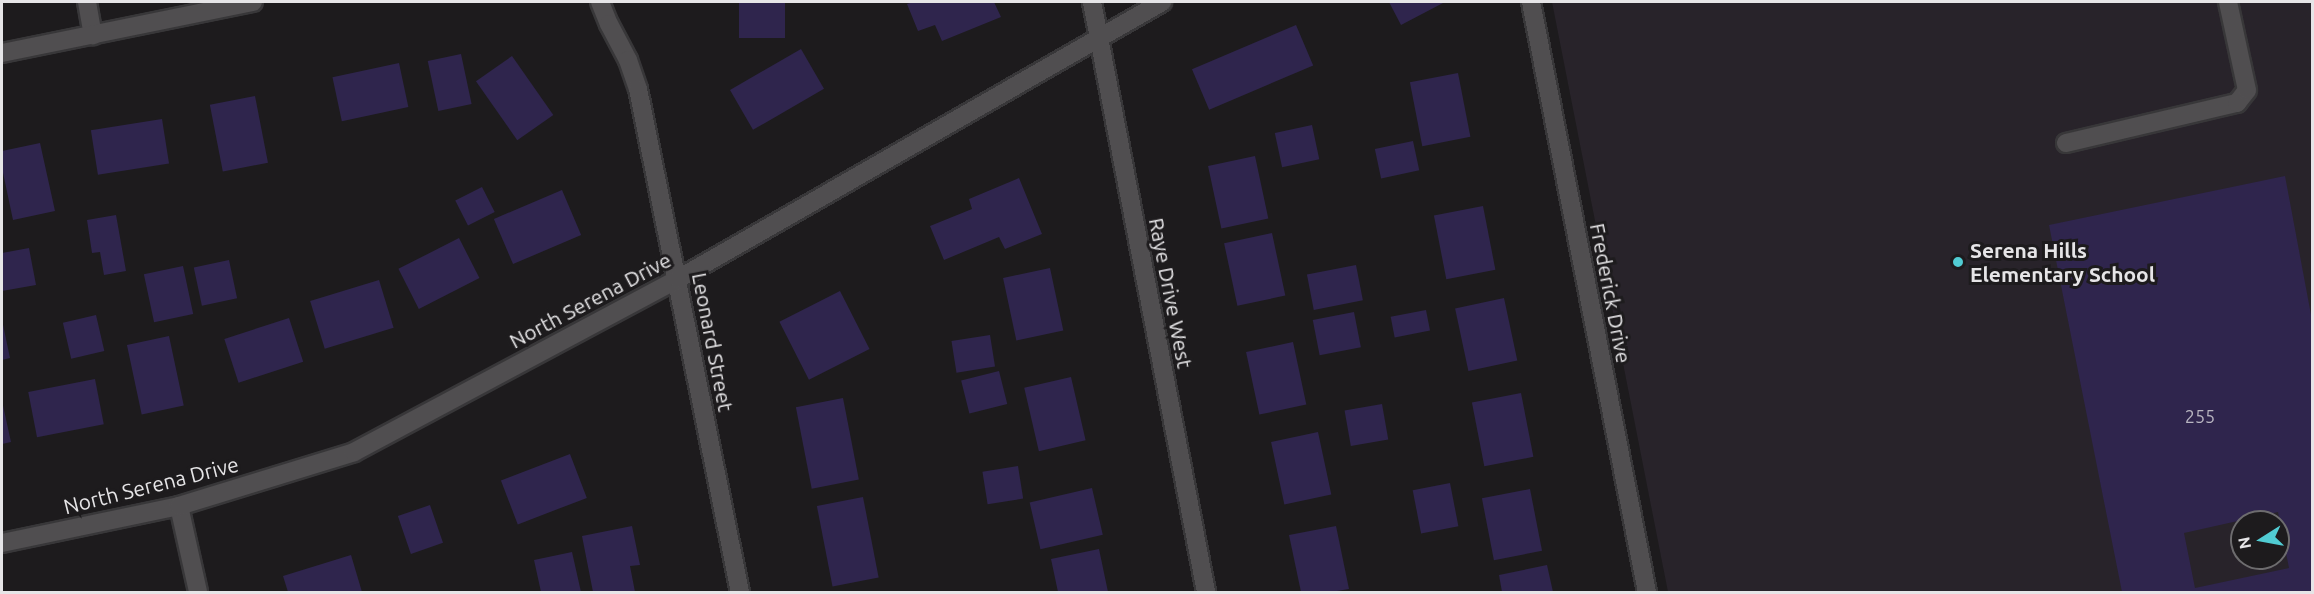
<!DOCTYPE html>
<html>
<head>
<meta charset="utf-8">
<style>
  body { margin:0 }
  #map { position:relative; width:2314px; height:594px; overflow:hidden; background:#1d1b1d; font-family:Ubuntu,sans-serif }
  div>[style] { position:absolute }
  .built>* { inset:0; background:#28232a }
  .building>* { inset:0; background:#2f254d; transform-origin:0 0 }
  .roads { filter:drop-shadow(2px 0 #383739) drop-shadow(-2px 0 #383739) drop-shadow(0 2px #383739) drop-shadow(0 -2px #383739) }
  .lane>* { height:18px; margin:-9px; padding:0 9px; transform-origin:9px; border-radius:9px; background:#504e50 }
  .street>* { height:18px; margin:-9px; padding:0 9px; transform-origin:9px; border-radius:9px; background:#504e50 }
  .dots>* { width:16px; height:16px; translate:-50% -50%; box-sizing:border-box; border:3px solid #1d1b1d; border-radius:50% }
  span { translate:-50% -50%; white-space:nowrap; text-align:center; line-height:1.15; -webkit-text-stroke:6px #1d1b1d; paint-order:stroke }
  .number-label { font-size:18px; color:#b8b5c0 }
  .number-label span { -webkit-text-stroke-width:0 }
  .poi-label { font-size:21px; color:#e6e5e7; font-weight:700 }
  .left { translate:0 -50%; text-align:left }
  .street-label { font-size:21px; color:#e6e5e7 }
  .frame { position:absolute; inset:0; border:3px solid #e6e5e7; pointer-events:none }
  .north { position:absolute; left:2230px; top:510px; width:60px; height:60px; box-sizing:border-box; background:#1d1b1d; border:2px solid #6d6c6e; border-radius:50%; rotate:259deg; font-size:16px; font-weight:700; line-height:24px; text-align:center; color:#e6e5e7 }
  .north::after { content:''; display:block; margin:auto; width:21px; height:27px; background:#51ccd3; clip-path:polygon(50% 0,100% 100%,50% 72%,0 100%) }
</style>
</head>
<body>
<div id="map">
  <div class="built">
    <div style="clip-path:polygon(evenodd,1552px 2px,2312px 2px,2312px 592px,1668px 592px,1552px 2px,2242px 522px,2278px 522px,2278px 558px,2242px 558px,2242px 522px)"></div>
  </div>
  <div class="building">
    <div style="left:739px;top:2px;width:46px;height:36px"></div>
    <div style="clip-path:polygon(913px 2px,994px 2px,1001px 17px,942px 41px,935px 25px,918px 31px,907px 4px)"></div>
    <div style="clip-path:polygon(1389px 2px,1442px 2px,1443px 3px,1401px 25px)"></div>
    <div style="left:1296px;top:25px;width:44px;height:113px;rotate:67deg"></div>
    <div style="left:801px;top:49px;width:46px;height:82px;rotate:60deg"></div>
    <div style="left:461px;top:54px;width:51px;height:34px;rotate:78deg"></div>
    <div style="left:512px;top:56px;width:72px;height:44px;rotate:55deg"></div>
    <div style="left:399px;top:63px;width:45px;height:68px;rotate:78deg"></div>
    <div style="left:1458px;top:73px;width:65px;height:49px;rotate:79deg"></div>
    <div style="left:255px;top:96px;width:68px;height:46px;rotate:79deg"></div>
    <div style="left:162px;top:119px;width:45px;height:72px;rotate:81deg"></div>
    <div style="left:1312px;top:125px;width:35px;height:38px;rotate:78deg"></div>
    <div style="left:1413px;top:141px;width:30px;height:39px;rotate:78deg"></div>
    <div style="clip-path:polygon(40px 143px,55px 211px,13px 220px,2px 168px,2px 151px)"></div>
    <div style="left:1255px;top:156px;width:64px;height:48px;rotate:78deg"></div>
    <div style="clip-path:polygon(evenodd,2285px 176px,2312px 320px,2312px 592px,2122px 592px,2049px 225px,2285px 176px,2278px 512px,2289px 568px,2195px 588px,2184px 533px,2278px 512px)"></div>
    <div style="clip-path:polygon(1019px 178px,1042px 234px,1005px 249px,999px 237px,944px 260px,930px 226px,972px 209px,969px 199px)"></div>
    <div style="left:482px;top:187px;width:28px;height:30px;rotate:63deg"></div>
    <div style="left:562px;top:190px;width:49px;height:74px;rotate:67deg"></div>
    <div style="left:1483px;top:206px;width:65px;height:50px;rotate:79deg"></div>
    <div style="clip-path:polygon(116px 215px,126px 271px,104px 275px,100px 252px,92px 253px,87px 220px)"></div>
    <div style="left:1272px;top:233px;width:64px;height:49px;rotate:78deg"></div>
    <div style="left:459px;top:238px;width:45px;height:68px;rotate:63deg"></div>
    <div style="clip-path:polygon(29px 248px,36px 285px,2px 291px,2px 253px)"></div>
    <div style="left:229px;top:260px;width:39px;height:36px;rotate:78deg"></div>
    <div style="left:1356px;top:265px;width:36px;height:50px;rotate:79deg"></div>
    <div style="left:183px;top:266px;width:49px;height:40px;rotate:78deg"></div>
    <div style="left:1050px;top:268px;width:64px;height:48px;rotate:78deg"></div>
    <div style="left:379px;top:280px;width:50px;height:72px;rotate:73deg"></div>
    <div style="left:840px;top:291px;width:65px;height:68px;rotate:63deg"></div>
    <div style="left:1504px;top:298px;width:64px;height:50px;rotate:78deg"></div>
    <div style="left:1426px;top:310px;width:21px;height:36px;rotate:79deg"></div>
    <div style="left:1354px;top:312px;width:36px;height:42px;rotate:79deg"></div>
    <div style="left:96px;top:315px;width:37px;height:34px;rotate:77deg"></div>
    <div style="left:289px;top:318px;width:46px;height:68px;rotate:72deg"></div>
    <div style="clip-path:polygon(2px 320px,10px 358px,2px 360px)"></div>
    <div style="left:990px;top:335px;width:32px;height:39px;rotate:81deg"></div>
    <div style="left:169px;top:336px;width:71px;height:43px;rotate:78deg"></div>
    <div style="left:1293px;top:342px;width:64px;height:48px;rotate:78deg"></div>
    <div style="left:999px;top:371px;width:34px;height:39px;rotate:76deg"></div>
    <div style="left:1071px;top:377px;width:65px;height:48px;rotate:77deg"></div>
    <div style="left:95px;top:379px;width:46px;height:68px;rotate:79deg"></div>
    <div style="left:1521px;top:393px;width:65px;height:50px;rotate:79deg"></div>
    <div style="left:843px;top:398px;width:83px;height:48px;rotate:79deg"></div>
    <div style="clip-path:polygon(2px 401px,11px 442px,2px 444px)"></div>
    <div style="left:1382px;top:404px;width:36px;height:38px;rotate:80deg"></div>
    <div style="left:1318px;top:432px;width:64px;height:48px;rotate:78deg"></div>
    <div style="left:570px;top:454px;width:47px;height:74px;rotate:69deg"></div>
    <div style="left:1018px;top:466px;width:33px;height:36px;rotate:81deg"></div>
    <div style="left:1450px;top:483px;width:44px;height:38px;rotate:79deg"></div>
    <div style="left:1092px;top:488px;width:48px;height:64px;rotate:77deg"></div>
    <div style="left:1530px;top:489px;width:63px;height:49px;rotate:79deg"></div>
    <div style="left:863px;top:497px;width:82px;height:47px;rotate:79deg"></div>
    <div style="left:430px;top:505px;width:40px;height:34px;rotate:71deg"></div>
    <div style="clip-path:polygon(632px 526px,640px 565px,630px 566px,635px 592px,593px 592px,582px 536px)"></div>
    <div style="clip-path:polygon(1336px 526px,1349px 589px,1331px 592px,1301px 592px,1289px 535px)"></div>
    <div style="clip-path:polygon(1099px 549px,1108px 592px,1058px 592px,1051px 559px)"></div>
    <div style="clip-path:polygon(572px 552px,581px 592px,541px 592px,534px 560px)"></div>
    <div style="clip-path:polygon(351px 555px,362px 592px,288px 592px,283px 576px)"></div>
    <div style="clip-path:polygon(1547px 565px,1553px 592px,1502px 592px,1499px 575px)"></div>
  </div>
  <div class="roads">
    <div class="lane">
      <div style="left:2066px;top:143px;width:176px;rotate:-13.2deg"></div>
      <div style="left:2237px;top:103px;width:16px;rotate:-52deg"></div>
      <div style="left:2247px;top:90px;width:90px;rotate:-102.2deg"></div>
    </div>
    <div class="street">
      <div style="left:87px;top:2px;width:34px;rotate:80deg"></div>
      <div style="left:600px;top:2px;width:24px;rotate:68deg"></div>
      <div style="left:609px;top:24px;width:41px;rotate:62.2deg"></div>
      <div style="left:628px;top:60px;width:31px;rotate:71deg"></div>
      <div style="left:638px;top:89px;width:513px;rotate:78.54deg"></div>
      <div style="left:1092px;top:2px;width:601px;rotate:79.06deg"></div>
      <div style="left:1531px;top:2px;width:601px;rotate:78.88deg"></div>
      <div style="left:2px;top:53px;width:256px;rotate:-11.5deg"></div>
      <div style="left:179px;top:506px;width:88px;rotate:77.5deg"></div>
      <div style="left:2px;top:543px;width:181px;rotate:-11.8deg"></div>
      <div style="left:179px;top:506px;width:183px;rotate:-17.1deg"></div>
      <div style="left:354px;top:452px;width:367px;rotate:-28.1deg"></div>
      <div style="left:678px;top:279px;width:558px;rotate:-29.78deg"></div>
    </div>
  </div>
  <div class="dots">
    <div style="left:1958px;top:262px;background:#51ccd3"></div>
  </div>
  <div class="number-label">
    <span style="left:2200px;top:416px">255</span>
  </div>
  <div class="poi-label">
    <span class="left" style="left:1970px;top:262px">Serena Hills<br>Elementary School</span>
  </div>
  <div class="street-label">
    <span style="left:1171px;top:293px;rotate:79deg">Raye Drive West</span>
    <span style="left:1611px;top:293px;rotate:79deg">Frederick Drive</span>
    <span style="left:590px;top:300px;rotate:-28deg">North Serena Drive</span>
    <span style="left:713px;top:342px;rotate:79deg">Leonard Street</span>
    <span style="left:151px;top:485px;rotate:-14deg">North Serena Drive</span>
  </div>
  <div class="frame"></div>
  <div class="north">N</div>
</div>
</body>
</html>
